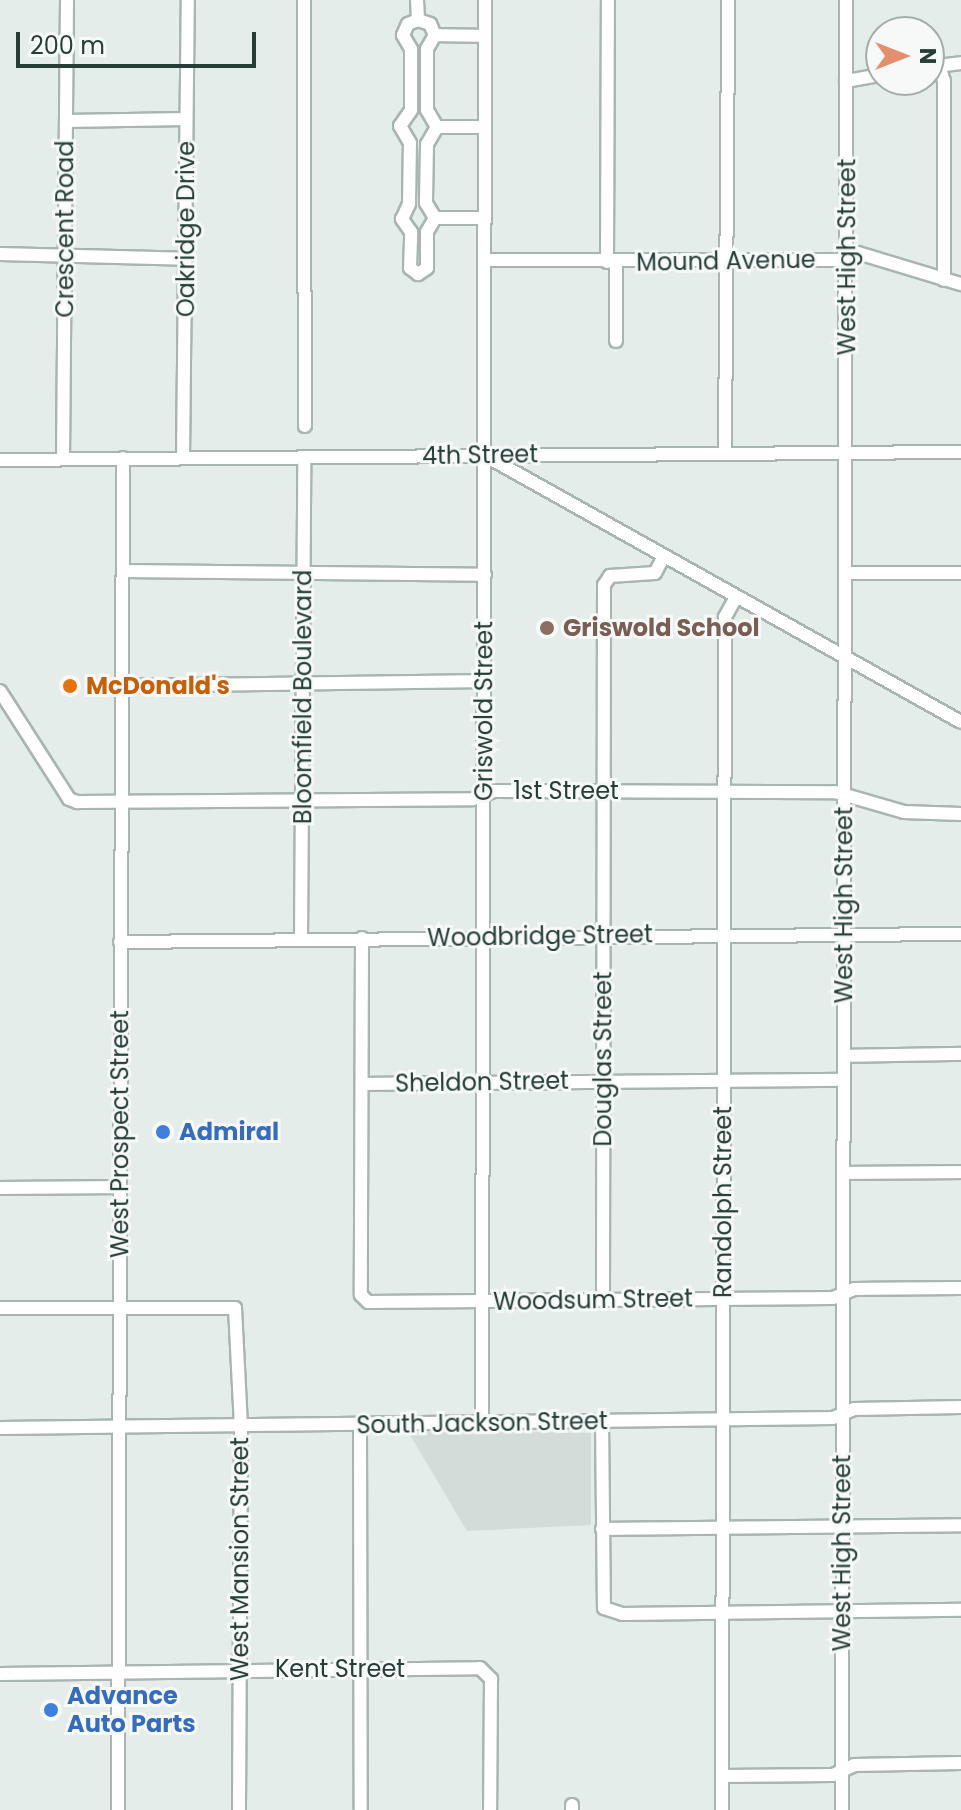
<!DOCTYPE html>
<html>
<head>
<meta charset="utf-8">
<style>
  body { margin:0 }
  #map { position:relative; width:961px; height:1810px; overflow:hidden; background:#e5edea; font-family:Poppins,sans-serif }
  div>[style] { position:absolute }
  .built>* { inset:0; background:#d4dcd9 }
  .roads { filter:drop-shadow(2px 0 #a8b5b1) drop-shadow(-2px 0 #a8b5b1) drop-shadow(0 2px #a8b5b1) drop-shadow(0 -2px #a8b5b1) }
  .minor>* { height:12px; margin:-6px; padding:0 6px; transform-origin:6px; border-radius:6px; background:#fff }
  .dots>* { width:22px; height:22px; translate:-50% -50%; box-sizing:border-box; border:4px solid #f6f9f8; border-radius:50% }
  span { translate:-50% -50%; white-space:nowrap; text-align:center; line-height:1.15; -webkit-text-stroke:6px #f6f9f8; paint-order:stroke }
  .street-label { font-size:24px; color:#263d38 }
  .education-label { font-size:24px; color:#785e54; font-weight:700 }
  .left { translate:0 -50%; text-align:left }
  .food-label { font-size:24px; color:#c56008; font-weight:700 }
  .shop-label { font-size:24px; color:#366cbe; font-weight:700 }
  .north { position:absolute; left:865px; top:16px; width:80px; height:80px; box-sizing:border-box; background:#f6f9f8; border:2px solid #a3aeab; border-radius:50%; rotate:90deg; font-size:22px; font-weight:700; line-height:32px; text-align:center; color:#263d38 }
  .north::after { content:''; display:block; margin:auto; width:28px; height:36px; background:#e28f6e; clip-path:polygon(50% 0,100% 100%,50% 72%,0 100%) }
  .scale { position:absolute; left:16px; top:32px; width:240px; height:36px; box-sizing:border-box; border:4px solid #263d38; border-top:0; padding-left:10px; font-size:24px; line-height:28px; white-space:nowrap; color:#263d38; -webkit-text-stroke:6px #f6f9f8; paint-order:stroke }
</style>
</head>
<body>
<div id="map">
  <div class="built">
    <div style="clip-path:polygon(407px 1430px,591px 1433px,591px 1525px,467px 1531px)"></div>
  </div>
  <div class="roads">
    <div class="minor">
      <div style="left:304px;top:0;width:426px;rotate:89.9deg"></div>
      <div style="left:417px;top:0;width:20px;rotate:87deg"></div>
      <div style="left:418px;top:20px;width:13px;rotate:18deg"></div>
      <div style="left:430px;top:24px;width:12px;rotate:66deg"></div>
      <div style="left:435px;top:35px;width:16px;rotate:120deg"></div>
      <div style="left:427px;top:49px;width:61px;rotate:90deg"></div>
      <div style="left:427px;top:110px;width:20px;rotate:60deg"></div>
      <div style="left:437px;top:127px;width:20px;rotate:120deg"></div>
      <div style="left:427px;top:144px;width:59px;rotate:91deg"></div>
      <div style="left:426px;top:203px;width:17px;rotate:59deg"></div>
      <div style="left:435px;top:218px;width:16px;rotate:120deg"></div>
      <div style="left:427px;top:232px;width:36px;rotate:90deg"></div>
      <div style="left:427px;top:268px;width:11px;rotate:146deg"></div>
      <div style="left:418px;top:274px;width:10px;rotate:-143deg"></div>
      <div style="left:410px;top:268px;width:36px;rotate:-88deg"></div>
      <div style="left:411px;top:232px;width:16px;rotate:-125deg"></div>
      <div style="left:402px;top:219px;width:17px;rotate:-65deg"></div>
      <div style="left:409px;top:204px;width:61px;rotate:-89.1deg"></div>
      <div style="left:410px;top:143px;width:20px;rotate:-120deg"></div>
      <div style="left:400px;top:126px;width:19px;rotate:-55deg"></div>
      <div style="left:411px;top:110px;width:61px;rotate:-90deg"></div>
      <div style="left:411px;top:49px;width:16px;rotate:-120deg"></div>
      <div style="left:403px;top:35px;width:12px;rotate:-66deg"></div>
      <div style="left:408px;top:24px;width:11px;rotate:-22deg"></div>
      <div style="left:435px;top:35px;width:50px;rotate:1.1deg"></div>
      <div style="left:939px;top:65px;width:17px;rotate:73deg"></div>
      <div style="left:944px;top:81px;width:199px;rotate:90deg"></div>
      <div style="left:929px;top:67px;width:32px;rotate:-7deg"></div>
      <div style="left:846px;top:81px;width:36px;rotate:-10deg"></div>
      <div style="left:66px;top:121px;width:120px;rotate:-1deg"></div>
      <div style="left:437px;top:127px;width:48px"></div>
      <div style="left:435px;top:218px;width:50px"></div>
      <div style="left:0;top:254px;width:186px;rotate:1.5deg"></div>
      <div style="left:486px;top:260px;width:352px"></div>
      <div style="left:838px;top:260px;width:21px;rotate:-19deg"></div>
      <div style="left:858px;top:253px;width:108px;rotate:16.8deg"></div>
      <div style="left:607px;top:262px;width:262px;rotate:-89.8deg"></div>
      <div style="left:616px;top:263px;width:78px;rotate:90deg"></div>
      <div style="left:725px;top:453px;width:453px;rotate:-89.6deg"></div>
      <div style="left:486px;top:456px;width:544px;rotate:29.25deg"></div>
      <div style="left:63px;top:458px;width:458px;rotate:-89.5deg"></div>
      <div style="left:183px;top:458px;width:458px;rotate:-89.4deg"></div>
      <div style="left:0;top:460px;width:961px;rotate:-0.48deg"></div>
      <div style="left:123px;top:571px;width:362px;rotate:0.6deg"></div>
      <div style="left:846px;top:573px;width:115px"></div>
      <div style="left:122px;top:686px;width:361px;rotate:-0.8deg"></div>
      <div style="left:0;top:691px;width:128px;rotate:57.4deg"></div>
      <div style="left:69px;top:799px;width:9px;rotate:21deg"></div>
      <div style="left:77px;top:802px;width:396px;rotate:-0.4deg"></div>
      <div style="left:473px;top:799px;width:22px;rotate:-21deg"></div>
      <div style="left:494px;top:791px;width:341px;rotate:0.2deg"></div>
      <div style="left:835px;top:792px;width:72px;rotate:16.2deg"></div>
      <div style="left:904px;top:812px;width:57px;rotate:2deg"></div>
      <div style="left:301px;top:938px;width:481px;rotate:-89.6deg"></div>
      <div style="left:362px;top:938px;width:357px;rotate:90.2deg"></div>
      <div style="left:361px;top:1295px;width:10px;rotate:45deg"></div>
      <div style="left:368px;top:1302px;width:465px;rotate:-0.5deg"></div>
      <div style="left:833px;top:1298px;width:23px;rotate:-23deg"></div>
      <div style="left:854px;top:1289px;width:107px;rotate:-0.5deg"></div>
      <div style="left:120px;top:942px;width:841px;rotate:-0.55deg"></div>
      <div style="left:844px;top:1056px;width:117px;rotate:-1deg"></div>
      <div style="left:362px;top:1084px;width:481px;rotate:-0.5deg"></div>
      <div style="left:843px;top:1173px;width:118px;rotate:-0.5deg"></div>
      <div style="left:0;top:1188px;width:120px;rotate:-0.5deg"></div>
      <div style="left:603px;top:1299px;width:714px;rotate:-89.92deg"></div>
      <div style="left:604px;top:585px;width:11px;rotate:-56deg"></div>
      <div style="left:610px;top:576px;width:45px;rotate:-3.8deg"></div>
      <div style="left:655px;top:573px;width:17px;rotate:-62deg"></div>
      <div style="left:0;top:1308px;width:235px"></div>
      <div style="left:235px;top:1308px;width:118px;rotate:87.1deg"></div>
      <div style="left:241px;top:1426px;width:384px;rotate:90.3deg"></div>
      <div style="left:602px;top:1421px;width:187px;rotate:89.4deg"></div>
      <div style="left:604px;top:1608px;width:19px;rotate:18deg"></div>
      <div style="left:622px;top:1614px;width:339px;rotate:-0.7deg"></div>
      <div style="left:482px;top:1423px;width:1423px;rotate:-89.88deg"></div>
      <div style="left:360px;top:1425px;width:385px;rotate:89.9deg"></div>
      <div style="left:0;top:1428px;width:833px;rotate:-0.69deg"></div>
      <div style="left:833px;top:1418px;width:23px;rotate:-23deg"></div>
      <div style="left:854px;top:1409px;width:107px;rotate:-1.1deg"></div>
      <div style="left:602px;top:1529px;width:359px;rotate:-0.6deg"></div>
      <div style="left:0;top:1674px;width:480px;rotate:-0.7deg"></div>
      <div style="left:480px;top:1668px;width:16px;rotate:45deg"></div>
      <div style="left:491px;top:1679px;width:131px;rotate:90.4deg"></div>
      <div style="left:722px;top:1776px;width:111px;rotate:-0.5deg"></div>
      <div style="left:833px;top:1775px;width:23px;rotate:-25deg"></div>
      <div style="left:854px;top:1765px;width:107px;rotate:-1.1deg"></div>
      <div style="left:118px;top:1810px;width:1352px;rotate:-89.79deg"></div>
      <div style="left:572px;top:1810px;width:5px;rotate:-90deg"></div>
      <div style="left:722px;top:1810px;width:1193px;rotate:-89.86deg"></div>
      <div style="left:725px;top:617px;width:23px;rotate:-61deg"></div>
      <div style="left:842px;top:1810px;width:1810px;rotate:-89.87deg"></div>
    </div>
  </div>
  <div class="dots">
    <div style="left:547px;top:628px;background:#8d6e63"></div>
    <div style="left:70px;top:686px;background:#e8710a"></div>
    <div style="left:163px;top:1132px;background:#3f7fe0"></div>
    <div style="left:51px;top:1710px;background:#3f7fe0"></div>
  </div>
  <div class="street-label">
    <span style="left:65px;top:229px;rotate:-90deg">Crescent Road</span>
    <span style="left:186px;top:229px;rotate:-90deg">Oakridge Drive</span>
    <span style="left:847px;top:257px;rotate:-90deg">West High Street</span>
    <span style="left:726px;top:261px;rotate:-1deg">Mound Avenue</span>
    <span style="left:480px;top:455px;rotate:-1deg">4th Street</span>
    <span style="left:303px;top:697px;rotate:-90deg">Bloomfield Boulevard</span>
    <span style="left:484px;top:711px;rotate:-90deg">Griswold Street</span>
    <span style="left:566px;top:791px">1st Street</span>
    <span style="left:844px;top:905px;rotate:-90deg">West High Street</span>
    <span style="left:540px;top:936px;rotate:-1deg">Woodbridge Street</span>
    <span style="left:603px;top:1059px;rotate:-90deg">Douglas Street</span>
    <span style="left:482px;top:1082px;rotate:-1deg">Sheldon Street</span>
    <span style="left:120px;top:1134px;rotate:-90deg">West Prospect Street</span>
    <span style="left:723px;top:1202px;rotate:-90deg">Randolph Street</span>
    <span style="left:593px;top:1300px;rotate:-1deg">Woodsum Street</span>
    <span style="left:482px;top:1423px;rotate:-1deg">South Jackson Street</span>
    <span style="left:842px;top:1553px;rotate:-90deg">West High Street</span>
    <span style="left:240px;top:1559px;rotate:-90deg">West Mansion Street</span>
    <span style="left:340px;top:1669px">Kent Street</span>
  </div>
  <div class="education-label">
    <span class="left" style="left:563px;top:628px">Griswold School</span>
  </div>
  <div class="food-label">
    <span class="left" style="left:86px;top:686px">McDonald's</span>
  </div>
  <div class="shop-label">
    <span class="left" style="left:179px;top:1132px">Admiral</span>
    <span class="left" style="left:67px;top:1710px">Advance<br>Auto Parts</span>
  </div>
  <div class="north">N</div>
  <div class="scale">200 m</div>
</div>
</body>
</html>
